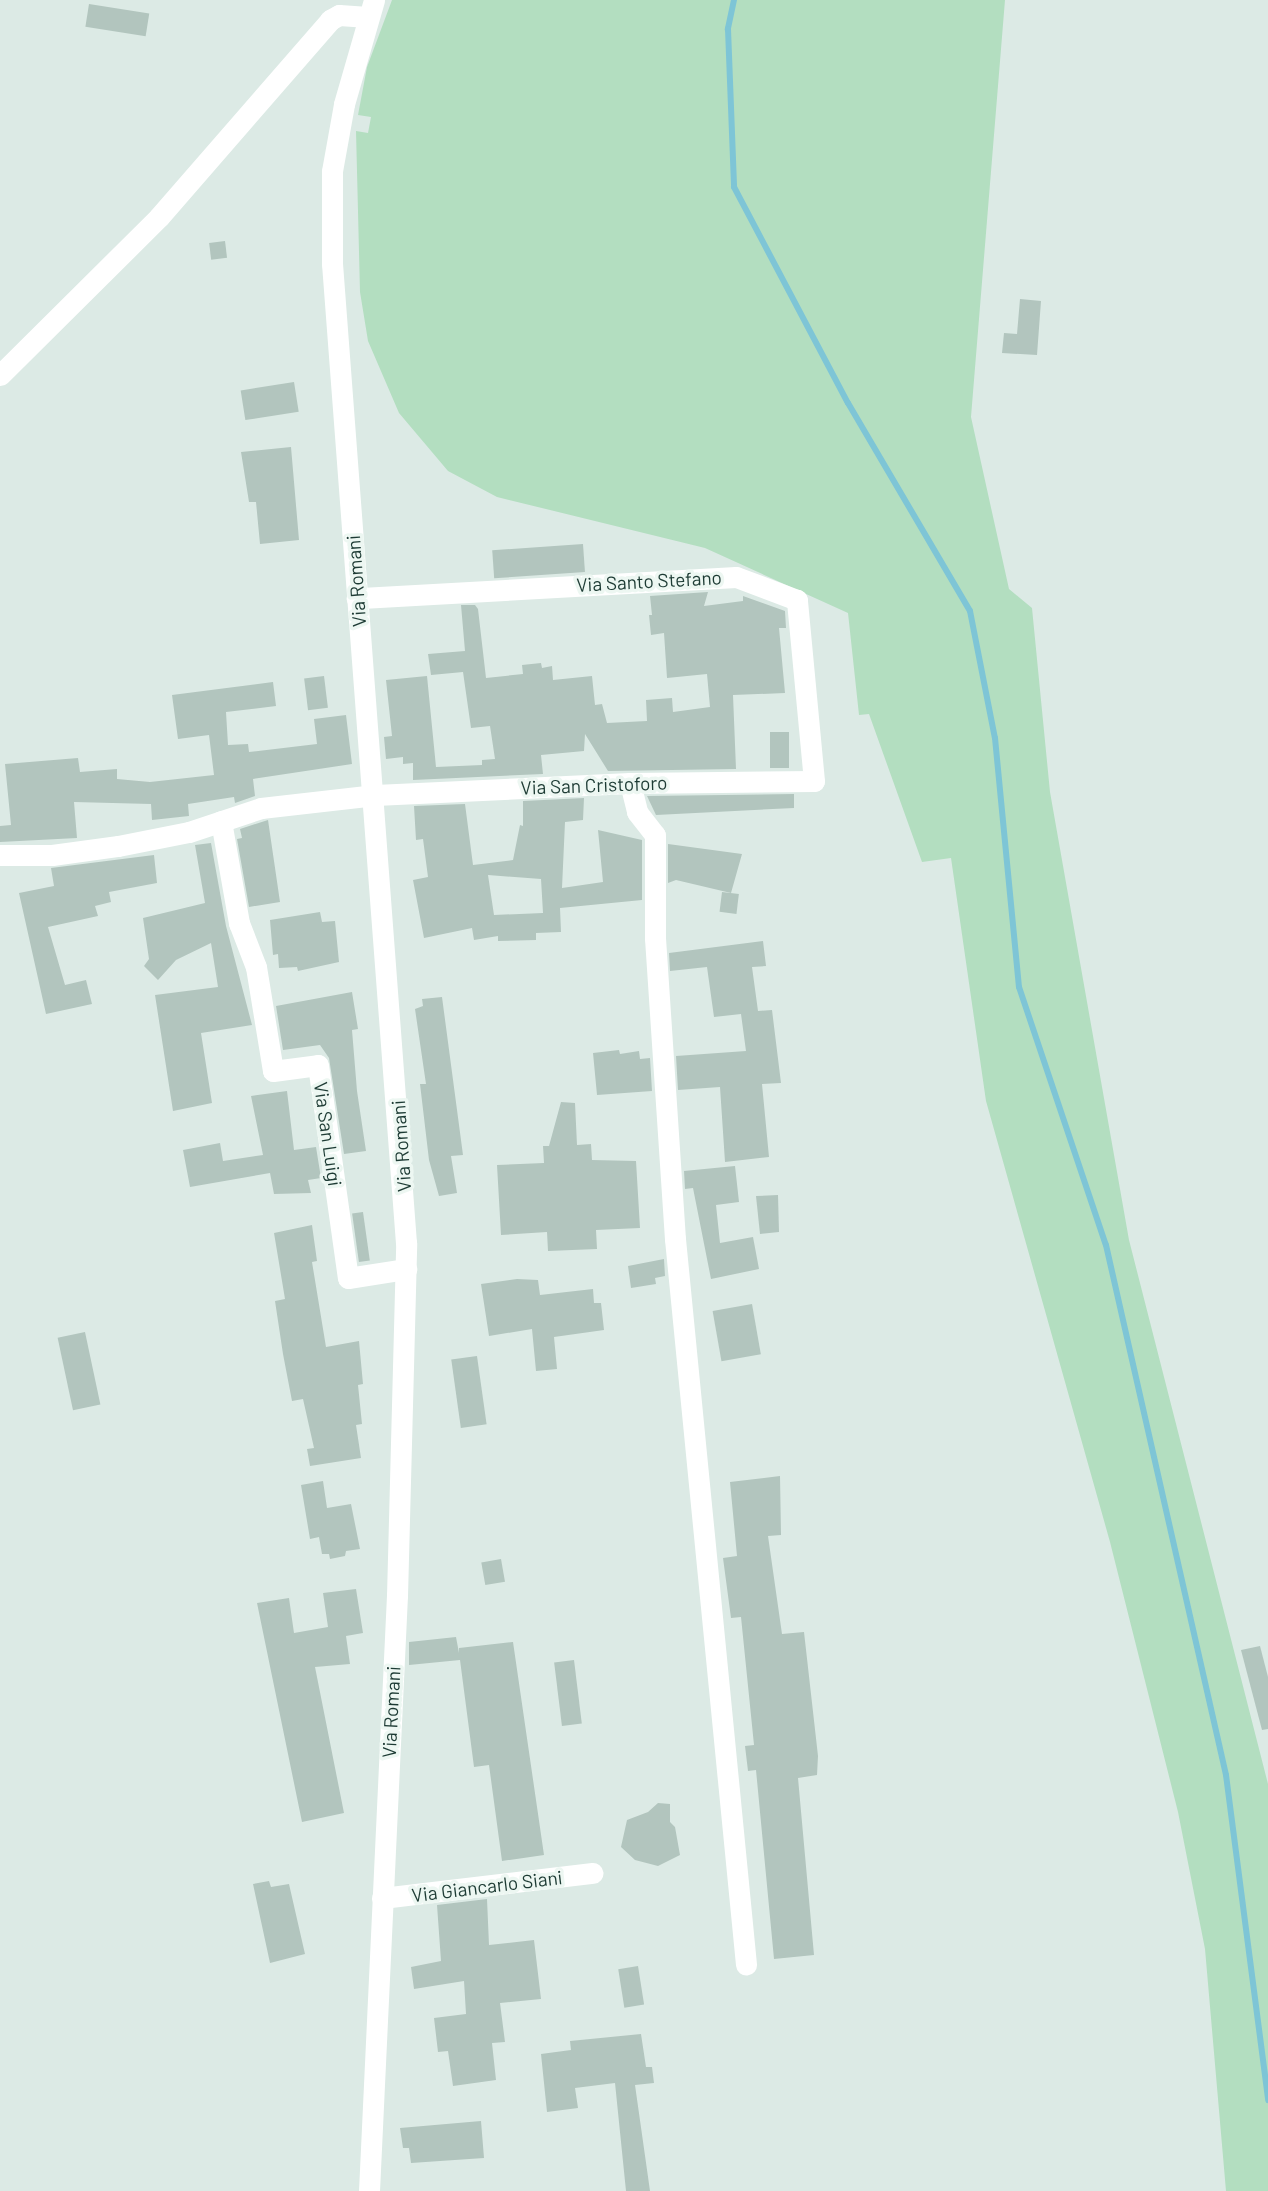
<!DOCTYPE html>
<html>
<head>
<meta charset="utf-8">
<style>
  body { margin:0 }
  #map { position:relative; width:1268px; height:2191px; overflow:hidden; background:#dceae5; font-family:Barlow,sans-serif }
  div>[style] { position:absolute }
  .green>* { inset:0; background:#b3dec0 }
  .stream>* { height:6px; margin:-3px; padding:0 3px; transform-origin:3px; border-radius:3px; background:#7ec5d6 }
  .building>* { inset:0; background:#b2c5be; transform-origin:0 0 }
  .minor>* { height:21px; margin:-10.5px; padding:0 10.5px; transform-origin:10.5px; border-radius:10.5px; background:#fff }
  .tertiary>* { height:21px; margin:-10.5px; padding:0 10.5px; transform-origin:10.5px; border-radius:10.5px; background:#fff }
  span { translate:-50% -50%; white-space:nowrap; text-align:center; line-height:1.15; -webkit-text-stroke:7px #edf7f2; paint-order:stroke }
  .street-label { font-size:19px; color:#1d3b34 }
</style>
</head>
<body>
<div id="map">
  <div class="green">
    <div style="clip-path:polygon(392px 0,1005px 0,971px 417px,1009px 589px,1032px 608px,1050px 792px,1129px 1240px,1268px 1784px,1268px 2191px,1226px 2191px,1205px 1949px,1178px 1812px,1110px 1542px,986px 1101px,951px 858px,922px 862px,869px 714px,859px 715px,848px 613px,705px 548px,497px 497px,448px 471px,399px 413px,368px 341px,360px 292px,356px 131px,368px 133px,371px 117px,358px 115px,367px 67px)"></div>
  </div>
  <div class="stream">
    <div style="left:734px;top:0;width:30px;rotate:102deg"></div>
    <div style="left:728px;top:29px;width:158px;rotate:87.8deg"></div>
    <div style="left:734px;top:187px;width:244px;rotate:62.2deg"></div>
    <div style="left:848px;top:403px;width:241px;rotate:59.6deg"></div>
    <div style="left:970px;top:611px;width:129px;rotate:78.9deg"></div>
    <div style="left:995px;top:738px;width:250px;rotate:84.5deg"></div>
    <div style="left:1019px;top:987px;width:272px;rotate:71.4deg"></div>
    <div style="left:1106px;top:1245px;width:543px;rotate:77.24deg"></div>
    <div style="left:1226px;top:1775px;width:328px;rotate:82.6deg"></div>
  </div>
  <div class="building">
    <div style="left:89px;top:4px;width:61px;height:23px;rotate:9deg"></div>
    <div style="left:225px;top:241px;width:17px;height:16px;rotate:83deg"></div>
    <div style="clip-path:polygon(1020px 299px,1041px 301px,1037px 355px,1002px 353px,1004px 333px,1017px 334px)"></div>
    <div style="left:294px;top:382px;width:30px;height:54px;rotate:81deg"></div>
    <div style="clip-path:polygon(291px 447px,299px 540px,260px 544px,256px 502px,249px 502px,241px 452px)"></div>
    <div style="left:583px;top:544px;width:28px;height:91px;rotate:86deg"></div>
    <div style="clip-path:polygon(708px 592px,704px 606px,743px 601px,743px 596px,785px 611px,786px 628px,779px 628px,785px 693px,733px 695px,736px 769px,608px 771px,585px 734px,584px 751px,541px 755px,543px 774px,413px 780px,413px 763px,403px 764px,403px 757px,386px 759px,384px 737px,392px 736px,386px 680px,427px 676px,436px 767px,482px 765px,482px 760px,495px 759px,490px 726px,471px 728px,463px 672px,431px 675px,428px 654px,465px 651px,461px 605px,475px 605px,478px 609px,486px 678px,523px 674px,522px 665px,541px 663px,542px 668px,552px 666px,553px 680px,592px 676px,595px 705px,602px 704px,607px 723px,647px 721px,646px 700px,672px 698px,673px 712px,710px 707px,707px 674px,667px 678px,664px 633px,651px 635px,649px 615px,652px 615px,650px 596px)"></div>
    <div style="left:324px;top:676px;width:32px;height:20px;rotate:83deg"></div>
    <div style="clip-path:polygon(273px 682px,276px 706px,226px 712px,228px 745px,248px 744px,249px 752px,317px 744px,314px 719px,346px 715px,352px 764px,253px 779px,255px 796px,235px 803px,234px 797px,188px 804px,189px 816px,152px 820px,151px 804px,74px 802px,77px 838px,0 842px,0 826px,11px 825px,5px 764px,78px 758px,80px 772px,117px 769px,117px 779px,150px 782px,214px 775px,209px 735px,178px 739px,172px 695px)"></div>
    <div style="left:770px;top:732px;width:19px;height:36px"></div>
    <div style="clip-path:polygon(794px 794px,794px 808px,656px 815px,647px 796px)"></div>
    <div style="clip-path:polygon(evenodd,584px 798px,583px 820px,565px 822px,562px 888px,603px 882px,598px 830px,642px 840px,642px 900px,560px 908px,561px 932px,536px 933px,536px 940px,498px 941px,498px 936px,474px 940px,472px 928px,424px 938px,413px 880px,428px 877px,423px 839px,416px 840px,414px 806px,465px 804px,473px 865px,513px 860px,520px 825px,523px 826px,523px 801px,584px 798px,488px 875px,541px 879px,543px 913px,494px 915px,488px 875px)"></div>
    <div style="clip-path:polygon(268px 820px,280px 902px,249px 907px,237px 839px,242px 838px,240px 829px)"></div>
    <div style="clip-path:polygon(211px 843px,226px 926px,252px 1025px,201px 1033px,212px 1103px,173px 1111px,155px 995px,218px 987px,211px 943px,176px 960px,158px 980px,144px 966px,149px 959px,143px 918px,205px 903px,195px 845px)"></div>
    <div style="clip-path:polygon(668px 844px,742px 854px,731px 893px,676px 880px,668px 883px)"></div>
    <div style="clip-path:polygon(154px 855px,157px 883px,109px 892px,111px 902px,95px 906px,98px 916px,48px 927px,65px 985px,86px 980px,92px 1004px,46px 1014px,19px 893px,54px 886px,51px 868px)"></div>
    <div style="left:722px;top:892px;width:17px;height:20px;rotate:7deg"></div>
    <div style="clip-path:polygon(320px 912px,322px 922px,335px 921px,339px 962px,298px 971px,297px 967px,279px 968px,278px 954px,273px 955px,270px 920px)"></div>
    <div style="clip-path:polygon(763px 941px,766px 966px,752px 967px,758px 1011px,772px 1010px,781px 1083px,762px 1084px,769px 1157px,725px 1162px,720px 1087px,678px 1090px,676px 1056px,746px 1051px,741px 1014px,714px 1017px,707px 967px,670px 971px,669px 953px)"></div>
    <div style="clip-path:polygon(352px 992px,358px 1029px,352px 1030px,357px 1091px,366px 1151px,344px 1154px,329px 1058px,320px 1045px,283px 1050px,276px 1006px)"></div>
    <div style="clip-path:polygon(442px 997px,463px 1155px,451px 1156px,457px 1193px,439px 1196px,429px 1160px,420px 1084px,426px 1084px,415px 1009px,423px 1006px,422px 999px)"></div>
    <div style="clip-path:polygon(619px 1050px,620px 1054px,639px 1051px,640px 1059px,650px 1058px,652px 1091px,597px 1095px,593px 1053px)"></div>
    <div style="clip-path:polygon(287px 1091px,294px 1150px,316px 1147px,321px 1178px,308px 1180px,311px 1193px,274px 1194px,270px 1173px,190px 1187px,183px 1150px,220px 1143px,223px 1161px,263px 1155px,251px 1096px)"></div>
    <div style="clip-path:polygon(561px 1102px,575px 1103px,577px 1145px,591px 1144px,592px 1160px,636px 1161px,640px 1228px,596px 1230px,597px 1249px,548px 1251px,547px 1232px,501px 1235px,497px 1165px,544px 1163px,543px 1146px,549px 1146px)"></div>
    <div style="clip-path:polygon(735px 1166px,739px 1202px,716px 1205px,720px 1243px,753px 1237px,759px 1269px,711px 1279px,693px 1188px,685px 1189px,684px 1171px)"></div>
    <div style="clip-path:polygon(778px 1195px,779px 1232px,760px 1234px,756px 1196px)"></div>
    <div style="left:363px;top:1212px;width:49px;height:11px;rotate:82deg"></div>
    <div style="clip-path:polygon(312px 1225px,317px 1261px,312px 1262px,326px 1347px,359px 1341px,363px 1384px,358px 1385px,362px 1424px,356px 1425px,361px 1458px,310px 1466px,307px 1449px,314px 1448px,303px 1399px,292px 1401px,283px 1354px,275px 1301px,285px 1299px,274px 1233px)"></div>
    <div style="clip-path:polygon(664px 1259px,665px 1276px,655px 1278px,656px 1284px,631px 1288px,628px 1266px)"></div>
    <div style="clip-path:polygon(517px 1279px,538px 1280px,540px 1295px,593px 1289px,594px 1303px,601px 1303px,604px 1330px,554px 1337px,557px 1369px,536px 1371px,532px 1329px,489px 1336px,481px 1284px)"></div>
    <div style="left:752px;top:1304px;width:51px;height:40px;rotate:80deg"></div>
    <div style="left:85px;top:1332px;width:74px;height:28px;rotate:78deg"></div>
    <div style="left:477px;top:1356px;width:69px;height:26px;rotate:82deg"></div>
    <div style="clip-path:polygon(780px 1476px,781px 1535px,768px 1536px,782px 1634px,804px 1632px,818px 1756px,817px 1775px,798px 1778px,814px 1955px,774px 1959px,756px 1770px,748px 1771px,745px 1746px,754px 1745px,741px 1617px,731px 1618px,723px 1558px,737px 1556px,730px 1482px)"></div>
    <div style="clip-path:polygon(323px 1481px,327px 1508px,351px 1504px,360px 1549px,346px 1551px,345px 1556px,330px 1559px,329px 1554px,322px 1554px,319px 1537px,310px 1539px,301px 1485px)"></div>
    <div style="left:501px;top:1559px;width:23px;height:20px;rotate:80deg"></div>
    <div style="clip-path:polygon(356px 1589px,363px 1633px,346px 1636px,350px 1664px,315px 1667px,344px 1813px,302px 1822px,257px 1603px,289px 1598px,294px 1633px,328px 1627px,323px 1593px)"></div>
    <div style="clip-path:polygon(456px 1637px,459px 1653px,459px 1648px,513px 1642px,544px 1855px,502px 1861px,489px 1765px,474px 1767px,460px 1660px,409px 1665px,409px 1642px)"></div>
    <div style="clip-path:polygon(1260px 1646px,1268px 1677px,1268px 1729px,1262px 1730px,1241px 1650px)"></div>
    <div style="left:574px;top:1660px;width:64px;height:20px;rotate:83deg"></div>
    <div style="clip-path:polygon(658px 1803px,670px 1804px,670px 1822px,675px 1827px,680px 1855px,658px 1866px,635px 1860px,621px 1847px,627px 1820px,648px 1812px)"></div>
    <div style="clip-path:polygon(269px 1881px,271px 1887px,289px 1884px,305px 1954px,270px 1963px,253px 1884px)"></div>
    <div style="clip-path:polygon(487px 1899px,489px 1945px,534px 1940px,541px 1999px,500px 2003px,505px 2042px,492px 2043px,496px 2080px,453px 2086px,448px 2051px,438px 2052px,434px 2018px,466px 2014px,464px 1981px,414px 1989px,411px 1967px,441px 1961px,437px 1905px)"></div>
    <div style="left:638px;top:1966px;width:39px;height:20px;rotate:81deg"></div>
    <div style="clip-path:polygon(641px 2034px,646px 2067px,652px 2067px,654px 2083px,635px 2085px,650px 2191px,626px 2191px,615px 2083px,575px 2088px,578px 2108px,547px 2112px,541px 2054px,571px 2050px,570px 2041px)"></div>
    <div style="clip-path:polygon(481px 2121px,484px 2158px,411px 2163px,409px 2148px,403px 2148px,400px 2128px)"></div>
  </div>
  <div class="minor">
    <div style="left:0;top:375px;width:224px;rotate:-44.8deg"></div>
    <div style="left:159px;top:217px;width:261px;rotate:-49deg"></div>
    <div style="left:330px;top:20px;width:10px;rotate:-29deg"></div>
    <div style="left:339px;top:15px;width:29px;rotate:4deg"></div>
    <div style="left:630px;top:783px;width:30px;rotate:76deg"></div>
    <div style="left:637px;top:812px;width:29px;rotate:52deg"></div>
    <div style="left:655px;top:835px;width:103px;rotate:90deg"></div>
    <div style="left:655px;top:938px;width:302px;rotate:86.2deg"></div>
    <div style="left:675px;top:1239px;width:729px;rotate:84.41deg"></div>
    <div style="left:221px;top:821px;width:104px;rotate:80deg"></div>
    <div style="left:239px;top:923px;width:47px;rotate:68.9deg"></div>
    <div style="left:256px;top:967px;width:105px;rotate:80.7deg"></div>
    <div style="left:273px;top:1071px;width:45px;rotate:-7.6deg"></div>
    <div style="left:318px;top:1065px;width:215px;rotate:82deg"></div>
    <div style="left:348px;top:1278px;width:59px;rotate:-8.8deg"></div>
    <div style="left:0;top:855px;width:52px"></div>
    <div style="left:52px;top:855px;width:67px;rotate:-7.8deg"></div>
    <div style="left:118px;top:846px;width:72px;rotate:-11.2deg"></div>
    <div style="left:189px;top:832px;width:76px;rotate:-18.4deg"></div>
    <div style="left:261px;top:808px;width:115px;rotate:-6.5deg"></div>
    <div style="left:375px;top:795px;width:255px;rotate:-2.7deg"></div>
    <div style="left:630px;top:783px;width:184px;rotate:-0.6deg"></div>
    <div style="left:814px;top:781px;width:182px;rotate:-95.4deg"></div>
    <div style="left:797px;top:600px;width:65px;rotate:-159.3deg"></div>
    <div style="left:736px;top:577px;width:380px;rotate:176.8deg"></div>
    <div style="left:382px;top:1898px;width:212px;rotate:-6.8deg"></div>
  </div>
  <div class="tertiary">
    <div style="left:369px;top:2191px;width:596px;rotate:-87.31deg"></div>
    <div style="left:397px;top:1596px;width:353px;rotate:-88.5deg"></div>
    <div style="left:406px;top:1243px;width:982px;rotate:-94.32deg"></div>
    <div style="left:332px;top:264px;width:93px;rotate:-90deg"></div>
    <div style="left:332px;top:171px;width:68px;rotate:-79.8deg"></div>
    <div style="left:344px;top:104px;width:108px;rotate:-73.9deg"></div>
  </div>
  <div class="street-label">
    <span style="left:356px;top:581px;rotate:-94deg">Via Romani</span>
    <span style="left:649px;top:581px;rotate:-3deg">Via Santo Stefano</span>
    <span style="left:594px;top:785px;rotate:-2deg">Via San Cristoforo</span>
    <span style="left:328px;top:1134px;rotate:82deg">Via San Luigi</span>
    <span style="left:401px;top:1146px;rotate:-94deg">Via Romani</span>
    <span style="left:391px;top:1712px;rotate:-87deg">Via Romani</span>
    <span style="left:487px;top:1886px;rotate:-7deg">Via Giancarlo Siani</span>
  </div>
</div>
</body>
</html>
